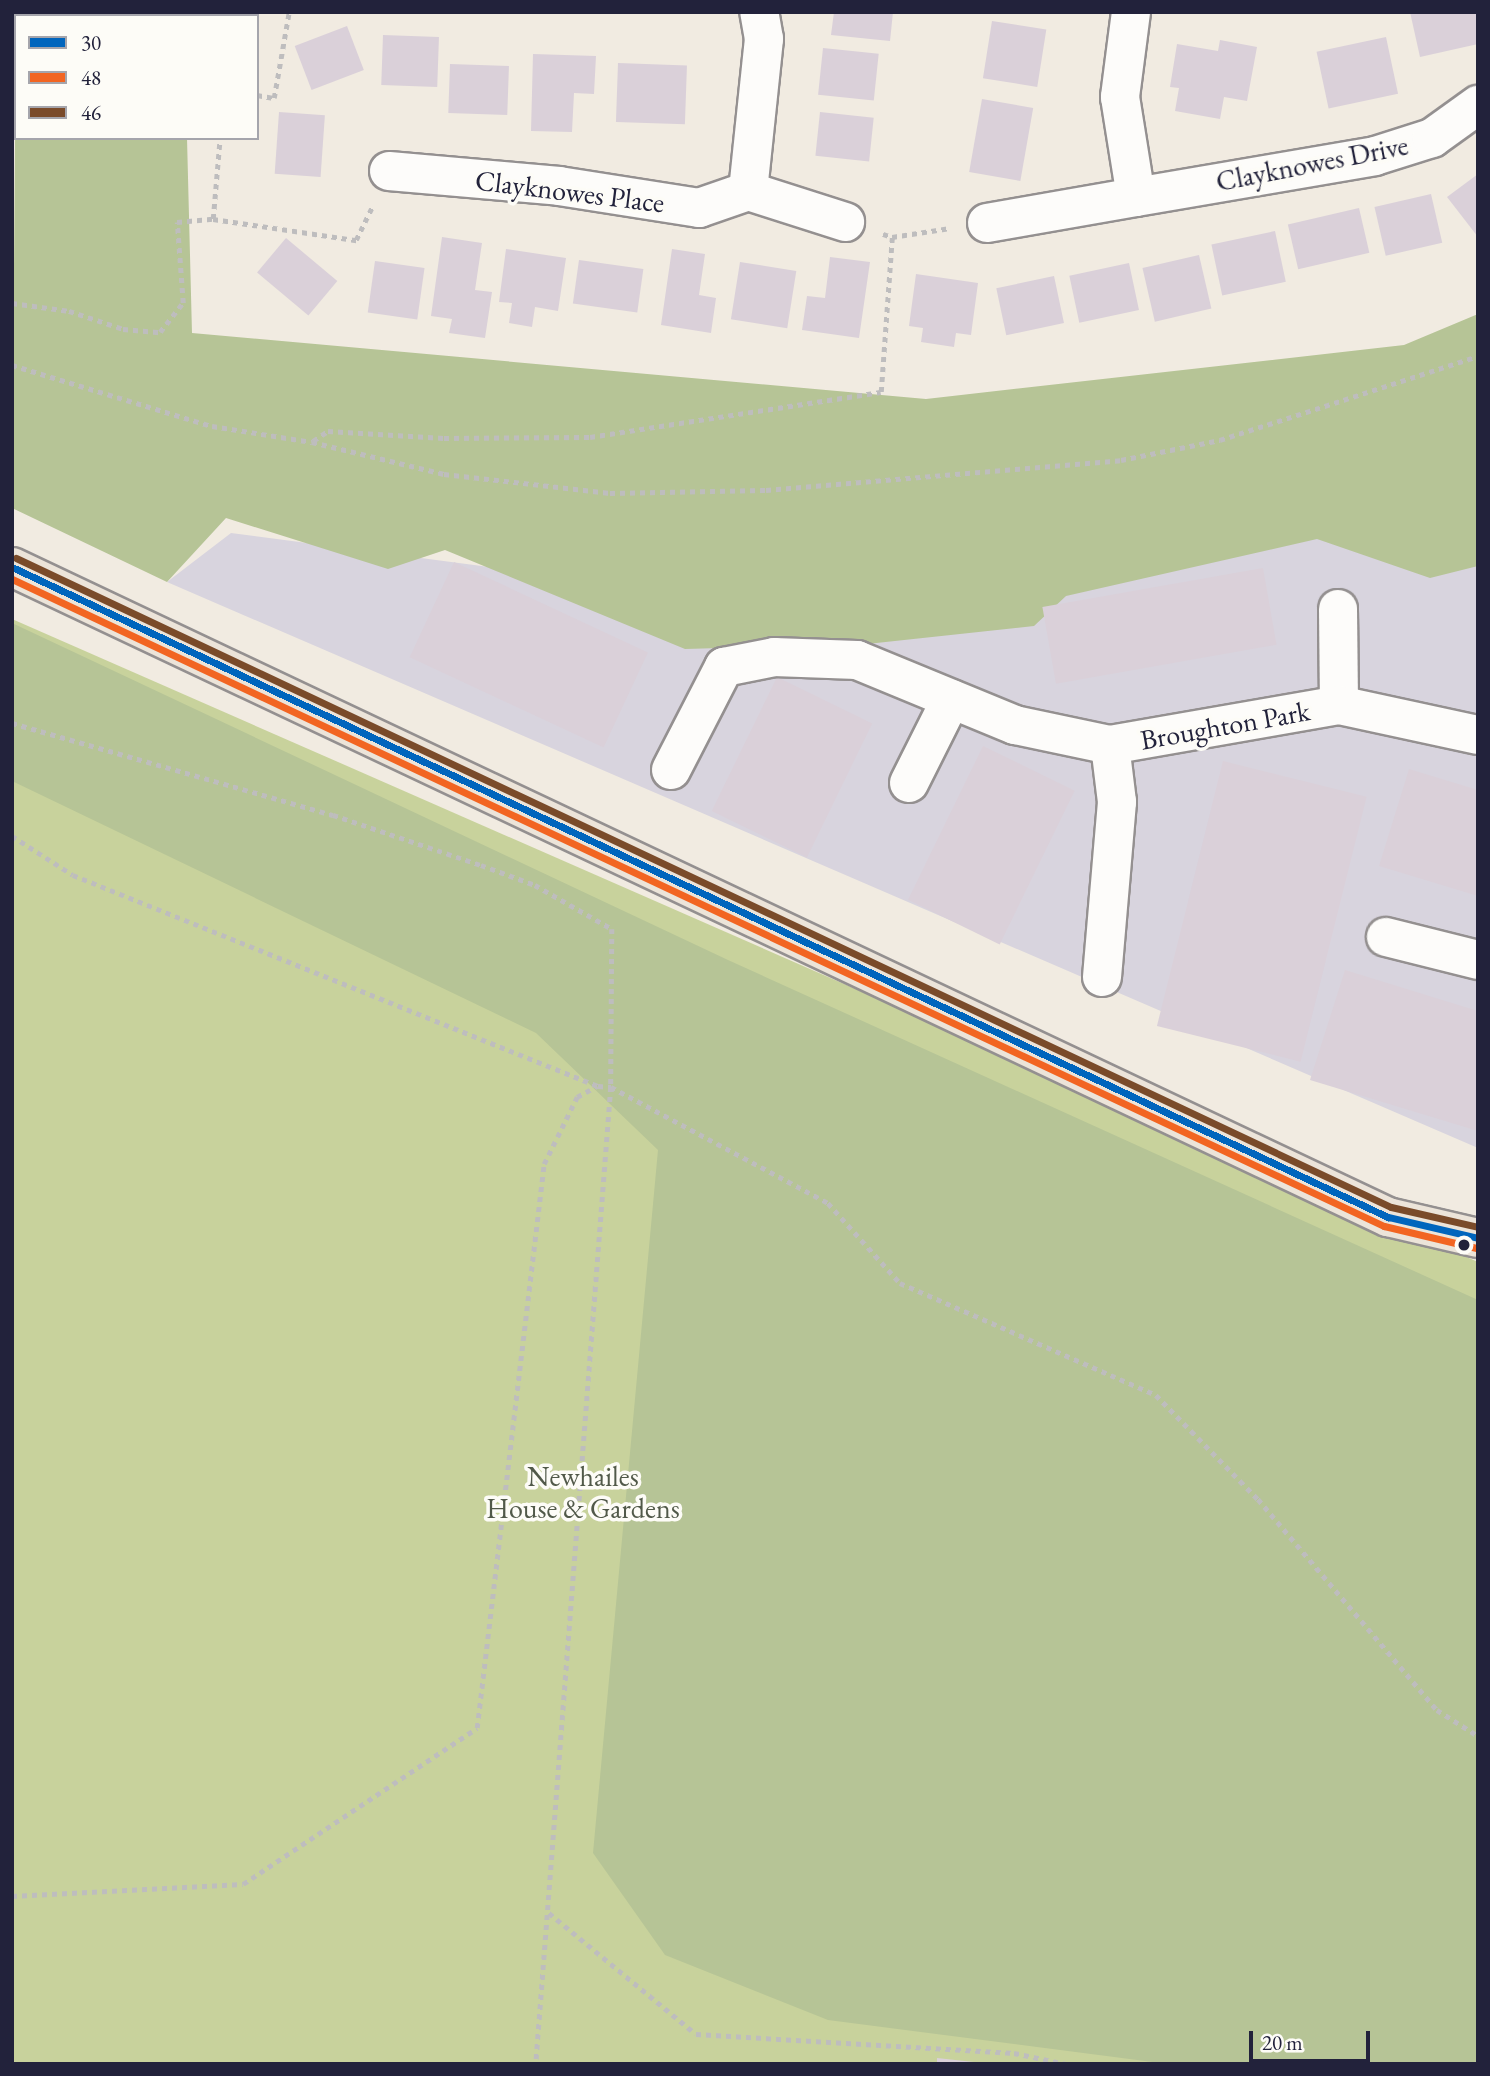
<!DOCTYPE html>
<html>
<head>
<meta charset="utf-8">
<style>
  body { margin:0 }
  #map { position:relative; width:1490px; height:2076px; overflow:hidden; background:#f1ebe1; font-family:"EB Garamond",serif }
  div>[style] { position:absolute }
  .industrial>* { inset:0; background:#d8d4de }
  .green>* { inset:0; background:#c8d29c }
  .forest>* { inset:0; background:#b6c496 }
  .building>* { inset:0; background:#dad0d9; transform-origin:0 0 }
  .path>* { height:4.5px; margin-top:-2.25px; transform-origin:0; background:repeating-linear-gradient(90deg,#bebdbe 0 5px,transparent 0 10px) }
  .roads { filter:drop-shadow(2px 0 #949090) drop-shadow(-2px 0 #949090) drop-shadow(0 2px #949090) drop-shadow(0 -2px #949090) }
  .minor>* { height:38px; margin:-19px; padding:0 19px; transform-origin:19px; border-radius:19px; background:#fdfcfa }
  .major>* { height:38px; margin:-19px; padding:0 19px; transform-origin:19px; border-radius:19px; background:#ece4d9 }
  .bus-1>* { height:7px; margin:-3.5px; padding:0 3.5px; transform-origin:3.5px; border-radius:3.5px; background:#0065bd }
  .bus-2>* { height:7px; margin:-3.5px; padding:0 3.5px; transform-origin:3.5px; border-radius:3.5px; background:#f26522 }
  .bus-3>* { height:7px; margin:-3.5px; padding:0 3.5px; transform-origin:3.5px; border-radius:3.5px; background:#7a4b2a }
  .dots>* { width:19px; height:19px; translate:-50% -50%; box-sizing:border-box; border:4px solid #fdfcf7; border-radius:50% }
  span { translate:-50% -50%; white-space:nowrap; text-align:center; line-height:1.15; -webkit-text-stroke:7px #fdfcf7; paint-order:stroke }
  .street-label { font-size:28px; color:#22223b }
  .park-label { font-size:28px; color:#515949 }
  .frame { position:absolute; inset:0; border:14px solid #22223b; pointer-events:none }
  .legend { position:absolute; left:14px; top:14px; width:245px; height:126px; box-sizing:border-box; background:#fdfcf7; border:2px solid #a5a5ac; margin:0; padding:9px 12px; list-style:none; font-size:21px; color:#22223b }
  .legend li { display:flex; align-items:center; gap:14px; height:35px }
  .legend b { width:35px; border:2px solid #a5a5ac }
  .scale { position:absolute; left:1249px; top:2031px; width:121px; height:32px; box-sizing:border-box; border:4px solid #22223b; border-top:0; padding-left:9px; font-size:21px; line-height:24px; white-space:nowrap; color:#22223b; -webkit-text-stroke:5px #fdfcf7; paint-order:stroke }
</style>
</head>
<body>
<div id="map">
  <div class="industrial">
    <div style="clip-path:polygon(1478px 468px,1478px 1148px,167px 582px,231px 533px,762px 603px)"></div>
  </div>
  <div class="green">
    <div style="clip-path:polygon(12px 619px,1478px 1262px,1478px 2064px,12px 2064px)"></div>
  </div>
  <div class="forest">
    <div style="clip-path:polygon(40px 12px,222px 12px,34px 16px)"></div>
    <div style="clip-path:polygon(16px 25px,16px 138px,187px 138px,192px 333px,926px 399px,1404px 345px,1478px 314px,1478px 566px,1430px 578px,1317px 539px,1066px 596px,1034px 626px,867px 644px,685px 649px,445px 550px,388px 569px,226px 518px,167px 582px,12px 508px)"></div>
    <div style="clip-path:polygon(12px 623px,728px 960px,1478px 1300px,1478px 2064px,1168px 2064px,828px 2020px,665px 1955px,593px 1853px,658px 1150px,536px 1033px,12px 781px)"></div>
  </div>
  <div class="building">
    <div style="clip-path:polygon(834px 12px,893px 12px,890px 41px,831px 35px)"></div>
    <div style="clip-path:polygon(1410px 12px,1478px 12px,1478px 44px,1420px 57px)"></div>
    <div style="left:992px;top:21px;width:55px;height:58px;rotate:9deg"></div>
    <div style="left:347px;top:26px;width:47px;height:56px;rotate:69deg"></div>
    <div style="left:383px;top:35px;width:56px;height:50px;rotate:2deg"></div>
    <div style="left:1386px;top:37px;width:58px;height:71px;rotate:78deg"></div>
    <div style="clip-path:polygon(1220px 40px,1257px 47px,1247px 101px,1224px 97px,1220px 119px,1175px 111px,1179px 88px,1170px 87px,1177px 44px,1218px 51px)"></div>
    <div style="left:823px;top:48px;width:56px;height:47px;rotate:6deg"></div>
    <div style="clip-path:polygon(533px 54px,596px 56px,594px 94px,574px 93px,572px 132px,531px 131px)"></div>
    <div style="left:618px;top:63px;width:69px;height:59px;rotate:2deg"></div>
    <div style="left:450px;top:64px;width:59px;height:49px;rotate:2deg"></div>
    <div style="left:982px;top:99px;width:52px;height:74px;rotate:10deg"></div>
    <div style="left:279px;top:112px;width:46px;height:62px;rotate:4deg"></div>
    <div style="left:820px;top:112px;width:54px;height:44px;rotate:6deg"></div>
    <div style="clip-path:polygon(1478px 174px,1478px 237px,1447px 197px)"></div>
    <div style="left:1431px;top:194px;width:50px;height:58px;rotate:77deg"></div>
    <div style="left:1359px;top:208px;width:46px;height:73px;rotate:77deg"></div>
    <div style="left:1275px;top:231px;width:52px;height:65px;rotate:78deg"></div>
    <div style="clip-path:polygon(442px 237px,482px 243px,475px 290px,492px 292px,485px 338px,449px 333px,452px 319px,431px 316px)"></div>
    <div style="left:286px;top:238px;width:67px;height:45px;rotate:40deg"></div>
    <div style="clip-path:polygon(506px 249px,566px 258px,558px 311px,535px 307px,532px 327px,509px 323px,512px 303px,499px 302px)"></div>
    <div style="clip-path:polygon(672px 249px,705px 254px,699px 295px,716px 298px,711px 333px,661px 325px)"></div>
    <div style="left:1199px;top:255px;width:55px;height:58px;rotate:77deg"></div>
    <div style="clip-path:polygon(830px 257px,870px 262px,859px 338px,802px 330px,807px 296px,825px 298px)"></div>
    <div style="left:579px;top:260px;width:65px;height:44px;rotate:8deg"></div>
    <div style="left:375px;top:261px;width:50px;height:52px;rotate:8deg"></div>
    <div style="left:740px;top:262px;width:57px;height:58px;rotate:9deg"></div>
    <div style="left:1129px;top:263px;width:48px;height:61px;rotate:78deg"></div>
    <div style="clip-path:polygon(916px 274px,978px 283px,971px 335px,956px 333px,954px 347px,921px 342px,923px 328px,909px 326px)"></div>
    <div style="left:1054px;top:276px;width:48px;height:59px;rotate:78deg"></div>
    <div style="left:454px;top:562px;width:214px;height:105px;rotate:25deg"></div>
    <div style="left:1263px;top:568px;width:78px;height:224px;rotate:80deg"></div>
    <div style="left:777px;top:677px;width:106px;height:149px;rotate:26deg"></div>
    <div style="left:983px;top:746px;width:102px;height:171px;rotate:26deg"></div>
    <div style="left:1223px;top:761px;width:148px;height:273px;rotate:14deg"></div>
    <div style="clip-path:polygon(1409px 769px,1478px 790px,1478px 896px,1379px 866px)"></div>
    <div style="clip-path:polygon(1345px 970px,1478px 1011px,1478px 1131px,1310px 1080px)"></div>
    <div style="clip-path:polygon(937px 2058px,974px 2062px,973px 2064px,937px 2064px)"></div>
  </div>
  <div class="path">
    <div style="left:257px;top:95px;width:17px;rotate:10deg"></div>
    <div style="left:274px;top:98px;width:87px;rotate:-80.1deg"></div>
    <div style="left:213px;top:219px;width:145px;rotate:8.4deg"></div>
    <div style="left:356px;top:240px;width:37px;rotate:-64deg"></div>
    <div style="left:883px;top:234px;width:9px;rotate:18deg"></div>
    <div style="left:892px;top:237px;width:59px;rotate:-8.8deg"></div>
    <div style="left:12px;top:303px;width:58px;rotate:8deg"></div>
    <div style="left:69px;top:311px;width:57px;rotate:18.4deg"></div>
    <div style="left:123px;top:329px;width:37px;rotate:5deg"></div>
    <div style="left:160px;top:332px;width:37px;rotate:-52deg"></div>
    <div style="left:183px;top:303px;width:81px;rotate:-94.2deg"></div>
    <div style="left:177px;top:222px;width:36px;rotate:-5deg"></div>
    <div style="left:213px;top:219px;width:81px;rotate:-85.1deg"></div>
    <div style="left:12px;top:365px;width:209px;rotate:17deg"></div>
    <div style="left:212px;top:426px;width:101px;rotate:9.1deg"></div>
    <div style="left:312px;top:442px;width:136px;rotate:13.6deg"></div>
    <div style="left:444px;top:474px;width:167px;rotate:6.5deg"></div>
    <div style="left:610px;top:493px;width:156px;rotate:-1.1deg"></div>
    <div style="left:766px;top:490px;width:356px;rotate:-4.8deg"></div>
    <div style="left:1121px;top:460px;width:101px;rotate:-11.4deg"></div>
    <div style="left:1220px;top:440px;width:271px;rotate:-18deg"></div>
    <div style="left:313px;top:441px;width:18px;rotate:-34deg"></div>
    <div style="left:328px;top:431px;width:116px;rotate:3.5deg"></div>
    <div style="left:444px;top:438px;width:146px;rotate:-0.4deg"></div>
    <div style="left:590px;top:437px;width:294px;rotate:-8.8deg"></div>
    <div style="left:881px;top:392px;width:155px;rotate:-85.9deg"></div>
    <div style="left:12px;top:723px;width:334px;rotate:16deg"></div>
    <div style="left:333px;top:815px;width:156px;rotate:18.7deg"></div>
    <div style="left:481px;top:865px;width:58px;rotate:20.3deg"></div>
    <div style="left:535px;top:885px;width:89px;rotate:29.7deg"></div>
    <div style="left:612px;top:929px;width:158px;rotate:90.4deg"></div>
    <div style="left:611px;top:1087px;width:980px;rotate:94.39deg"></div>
    <div style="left:12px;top:836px;width:72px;rotate:32.6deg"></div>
    <div style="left:73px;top:875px;width:566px;rotate:21.9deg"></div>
    <div style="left:598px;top:1086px;width:13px;rotate:4deg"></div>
    <div style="left:611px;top:1087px;width:246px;rotate:28.1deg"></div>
    <div style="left:828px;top:1203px;width:108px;rotate:48deg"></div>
    <div style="left:900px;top:1283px;width:279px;rotate:23.6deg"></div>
    <div style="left:1156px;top:1395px;width:146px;rotate:45.6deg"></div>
    <div style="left:1258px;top:1499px;width:277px;rotate:49.7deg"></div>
    <div style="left:1437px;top:1710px;width:49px;rotate:32.4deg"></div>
    <div style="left:12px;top:1896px;width:231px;rotate:-3deg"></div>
    <div style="left:243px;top:1884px;width:281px;rotate:-33.7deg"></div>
    <div style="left:477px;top:1728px;width:568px;rotate:-83.23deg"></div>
    <div style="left:544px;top:1164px;width:75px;rotate:-63.8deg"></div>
    <div style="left:577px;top:1097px;width:23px;rotate:-29deg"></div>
    <div style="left:549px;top:1913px;width:190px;rotate:39.5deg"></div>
    <div style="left:696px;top:2034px;width:319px;rotate:3.4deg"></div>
    <div style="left:1014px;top:2053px;width:53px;rotate:11.9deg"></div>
  </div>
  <div class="roads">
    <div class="minor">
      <div style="left:1131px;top:12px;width:86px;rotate:97.4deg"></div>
      <div style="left:1120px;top:97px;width:101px;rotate:80.9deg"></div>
      <div style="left:1136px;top:197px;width:242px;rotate:-9.7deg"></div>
      <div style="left:1375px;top:156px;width:60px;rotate:-17.5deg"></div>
      <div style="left:1432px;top:138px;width:57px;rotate:-35.7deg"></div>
      <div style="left:389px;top:171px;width:171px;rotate:5deg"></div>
      <div style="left:559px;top:186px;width:142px;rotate:8.9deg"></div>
      <div style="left:699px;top:208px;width:52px;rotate:-19.1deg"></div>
      <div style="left:748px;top:191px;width:153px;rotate:-84deg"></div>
      <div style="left:764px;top:39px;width:27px;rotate:-100deg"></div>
      <div style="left:748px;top:191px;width:102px;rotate:17.7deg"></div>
      <div style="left:987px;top:223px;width:151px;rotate:-9.9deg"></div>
      <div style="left:1338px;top:609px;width:96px;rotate:89.4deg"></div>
      <div style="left:671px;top:770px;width:116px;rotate:-62.8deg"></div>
      <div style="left:724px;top:667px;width:51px;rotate:-11.3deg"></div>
      <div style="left:774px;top:657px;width:83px;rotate:2.1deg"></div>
      <div style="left:857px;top:660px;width:171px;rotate:22.4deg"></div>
      <div style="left:1015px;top:725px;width:97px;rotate:11.9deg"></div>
      <div style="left:1110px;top:745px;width:232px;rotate:-9.9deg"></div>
      <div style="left:1339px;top:705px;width:142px;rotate:12.2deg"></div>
      <div style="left:909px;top:783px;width:94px;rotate:-63.4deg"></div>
      <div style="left:1386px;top:937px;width:95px;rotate:14deg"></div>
      <div style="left:1102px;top:977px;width:176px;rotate:-85.1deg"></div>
      <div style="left:1117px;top:802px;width:57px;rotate:-97deg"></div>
    </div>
    <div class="major">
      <div style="left:12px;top:567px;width:1522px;rotate:25.29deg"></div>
      <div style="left:1388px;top:1217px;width:92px;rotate:13.1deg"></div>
    </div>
  </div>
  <div class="bus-1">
    <div style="left:12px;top:567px;width:1522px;rotate:25.29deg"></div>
    <div style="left:1388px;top:1217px;width:92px;rotate:13.1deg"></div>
  </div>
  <div class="bus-2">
    <div style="left:12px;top:579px;width:1517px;rotate:25.25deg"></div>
    <div style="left:1384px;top:1226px;width:95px;rotate:13.4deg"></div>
  </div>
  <div class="bus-3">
    <div style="left:16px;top:558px;width:1520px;rotate:25.27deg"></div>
    <div style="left:1391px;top:1207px;width:89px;rotate:12.9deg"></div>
  </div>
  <div class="dots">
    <div style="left:1464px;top:1245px;background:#22223b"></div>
  </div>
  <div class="street-label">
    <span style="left:1312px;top:163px;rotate:-11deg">Clayknowes Drive</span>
    <span style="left:570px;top:191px;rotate:7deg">Clayknowes Place</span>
    <span style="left:1225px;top:725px;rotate:-10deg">Broughton Park</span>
  </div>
  <div class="park-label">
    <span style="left:583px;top:1492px">Newhailes<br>House &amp; Gardens</span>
  </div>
  <div class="frame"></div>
  <ul class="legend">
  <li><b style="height:9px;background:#0065bd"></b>30</li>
  <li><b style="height:9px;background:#f26522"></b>48</li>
  <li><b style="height:9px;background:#7a4b2a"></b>46</li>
  </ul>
  <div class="scale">20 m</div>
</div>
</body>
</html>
